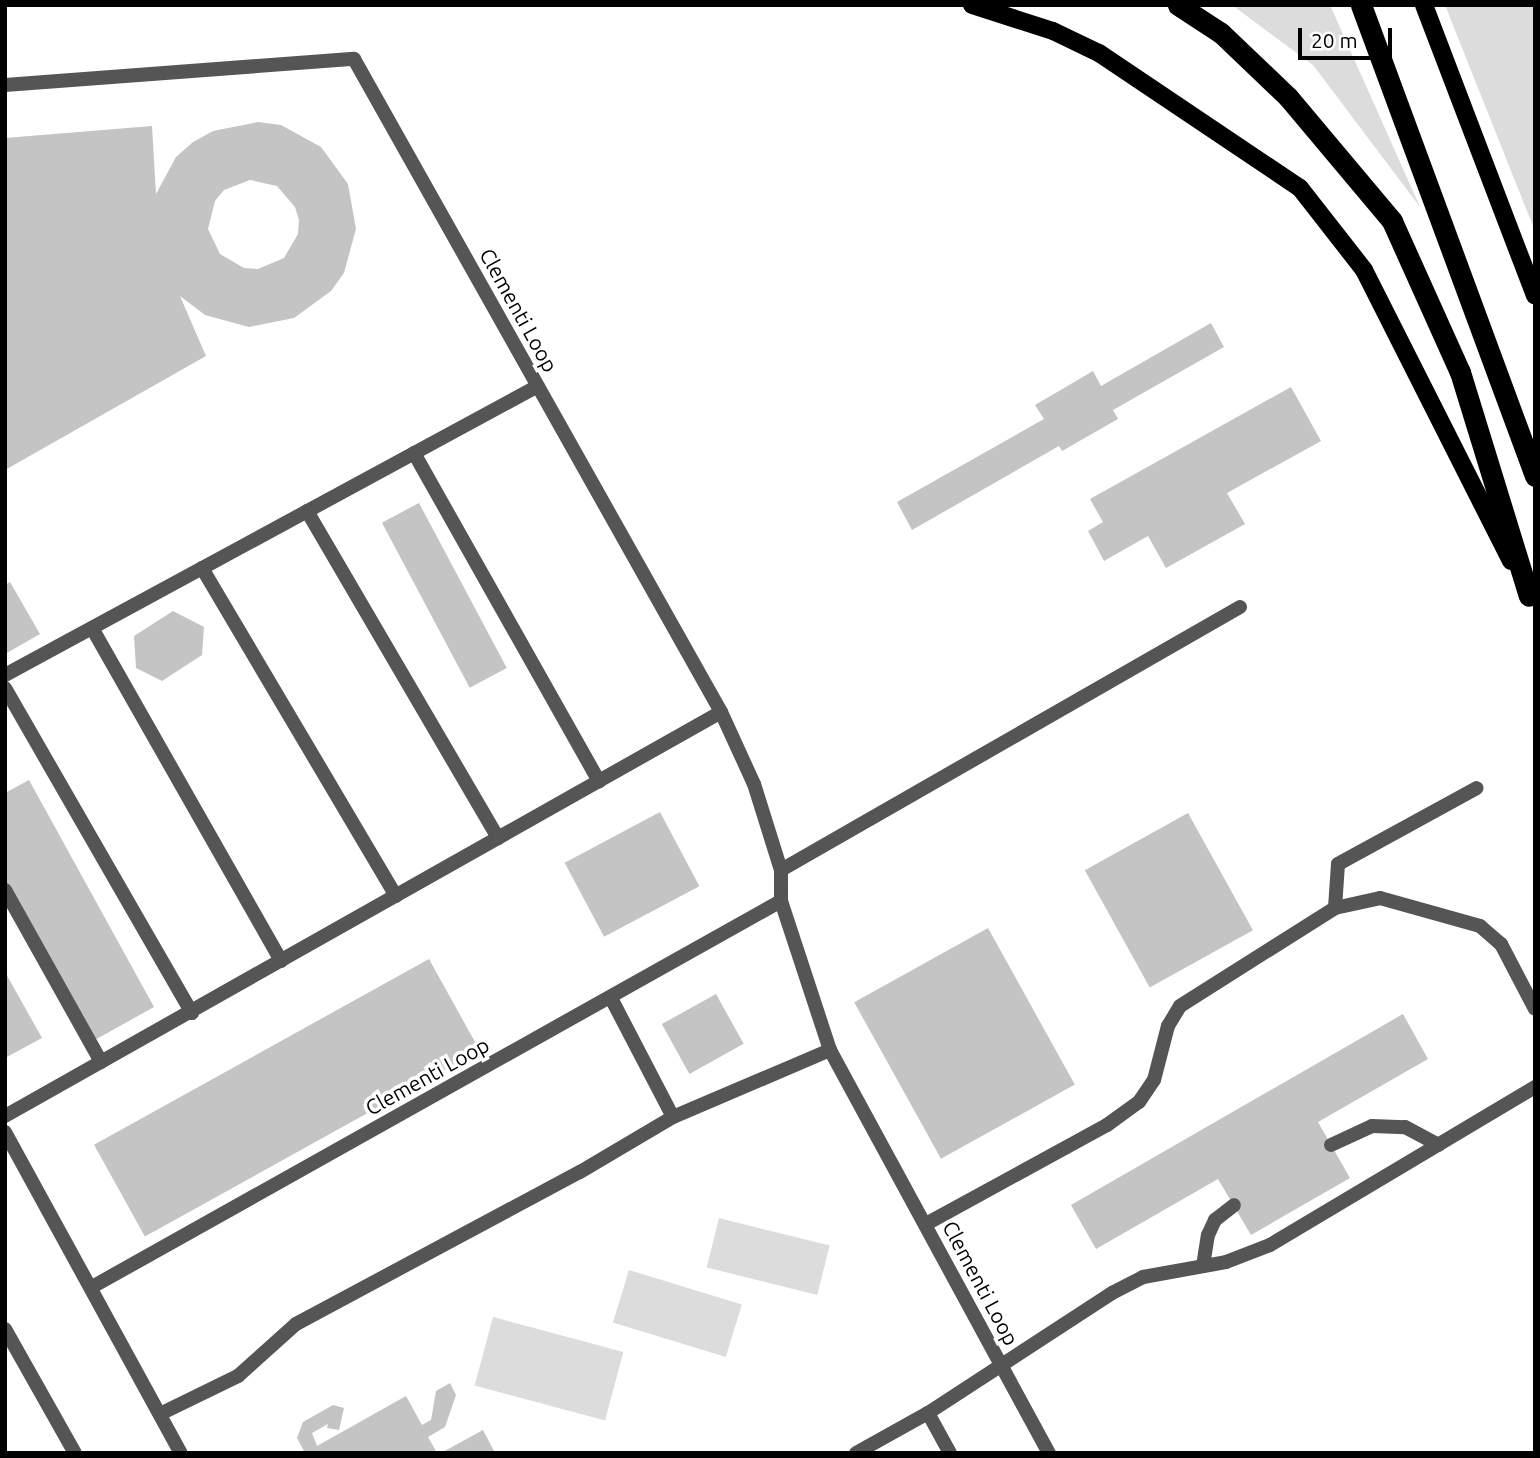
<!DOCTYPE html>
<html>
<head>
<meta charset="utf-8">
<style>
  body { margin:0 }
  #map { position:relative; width:1540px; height:1458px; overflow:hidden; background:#fff; font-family:Ubuntu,sans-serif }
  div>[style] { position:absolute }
  .green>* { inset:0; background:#dcdcdc; transform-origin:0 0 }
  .building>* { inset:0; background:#c4c4c4; transform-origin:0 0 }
  .service>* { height:14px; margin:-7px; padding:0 7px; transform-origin:7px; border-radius:7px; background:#555 }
  .minor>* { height:14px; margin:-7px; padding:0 7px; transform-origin:7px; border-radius:7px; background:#555 }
  .primary>* { height:18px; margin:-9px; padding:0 9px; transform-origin:9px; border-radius:9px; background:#000 }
  .motorway>* { height:21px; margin:-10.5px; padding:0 10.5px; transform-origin:10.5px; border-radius:10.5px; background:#000 }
  span { translate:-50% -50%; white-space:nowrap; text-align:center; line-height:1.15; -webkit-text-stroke:7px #fff; paint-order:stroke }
  .street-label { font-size:21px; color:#000 }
  .frame { position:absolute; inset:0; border:7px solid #000; pointer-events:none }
  .scale { position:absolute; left:1298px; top:28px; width:94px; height:32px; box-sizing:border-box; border:4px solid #000; border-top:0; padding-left:9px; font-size:21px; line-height:24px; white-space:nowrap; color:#000; -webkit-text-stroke:5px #fff; paint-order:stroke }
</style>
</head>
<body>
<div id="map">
  <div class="green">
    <div style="clip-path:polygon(1232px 5px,1330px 5px,1420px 207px,1313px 65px)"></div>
    <div style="clip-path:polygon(1445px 5px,1535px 5px,1535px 231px)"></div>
    <div style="left:719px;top:1218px;width:114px;height:51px;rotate:14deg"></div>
    <div style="left:629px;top:1270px;width:118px;height:55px;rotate:17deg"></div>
    <div style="left:493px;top:1317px;width:135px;height:71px;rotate:15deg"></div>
  </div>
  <div class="building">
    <div style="clip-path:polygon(evenodd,258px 122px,281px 125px,321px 147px,348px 184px,356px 229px,344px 273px,331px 291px,294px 318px,249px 327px,205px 315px,180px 296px,206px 356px,5px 470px,5px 138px,152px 126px,156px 194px,176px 157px,193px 142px,213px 131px,258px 122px,250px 180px,277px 186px,295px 207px,299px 220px,298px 234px,284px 258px,258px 269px,244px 268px,220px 254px,208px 229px,215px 201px,224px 190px,250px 180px)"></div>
    <div style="clip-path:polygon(1211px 323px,1224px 347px,1113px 410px,1118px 419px,1062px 451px,1059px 446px,912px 530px,897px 502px,1044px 419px,1035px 405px,1093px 371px,1101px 386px)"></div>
    <div style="clip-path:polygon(1291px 387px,1321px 441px,1227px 493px,1245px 524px,1166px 568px,1148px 536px,1104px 561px,1088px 531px,1103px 522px,1090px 499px)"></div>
    <div style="left:419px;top:503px;width:187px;height:42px;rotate:62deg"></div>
    <div style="clip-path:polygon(10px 582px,40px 634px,5px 654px,5px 585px)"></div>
    <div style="clip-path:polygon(173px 611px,204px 627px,202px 655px,162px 681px,136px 668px,134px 636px)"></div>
    <div style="clip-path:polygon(29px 780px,154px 1007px,93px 1041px,5px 882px,5px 793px)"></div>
    <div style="left:660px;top:812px;width:84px;height:108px;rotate:62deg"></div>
    <div style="left:1188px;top:813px;width:134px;height:118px;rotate:61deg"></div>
    <div style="left:988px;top:928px;width:179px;height:153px;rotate:61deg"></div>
    <div style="left:429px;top:959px;width:105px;height:383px;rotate:61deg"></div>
    <div style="clip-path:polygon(5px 972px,42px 1038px,5px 1058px)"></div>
    <div style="left:716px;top:994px;width:57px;height:62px;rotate:61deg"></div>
    <div style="clip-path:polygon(1403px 1014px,1428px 1059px,1318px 1122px,1350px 1178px,1251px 1235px,1218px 1179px,1096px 1249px,1071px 1205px)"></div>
    <div style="clip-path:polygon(450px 1383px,456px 1395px,445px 1427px,428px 1437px,437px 1453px,305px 1453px,297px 1438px,303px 1422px,333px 1405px,344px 1408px,339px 1430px,327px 1428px,328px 1424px,312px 1433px,317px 1446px,406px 1396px,422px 1425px,431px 1420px,436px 1391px)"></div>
    <div style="clip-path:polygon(483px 1430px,495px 1453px,441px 1453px)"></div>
  </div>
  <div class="service">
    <div style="left:414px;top:453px;width:377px;rotate:60.6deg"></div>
    <div style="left:307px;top:511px;width:379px;rotate:59.7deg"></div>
    <div style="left:202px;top:568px;width:381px;rotate:59.4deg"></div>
    <div style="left:92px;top:628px;width:383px;rotate:60.4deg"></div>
    <div style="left:5px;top:675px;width:606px;rotate:-28.47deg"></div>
    <div style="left:5px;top:688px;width:375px;rotate:60.1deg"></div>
    <div style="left:781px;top:870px;width:529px;rotate:-29.81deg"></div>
    <div style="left:5px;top:890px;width:197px;rotate:60.8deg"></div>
    <div style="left:1335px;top:908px;width:44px;rotate:-86.1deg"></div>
    <div style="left:1338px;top:864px;width:158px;rotate:-28.7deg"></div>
    <div style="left:611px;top:998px;width:134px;rotate:62.5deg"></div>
    <div style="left:5px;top:1116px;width:822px;rotate:-29.43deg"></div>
    <div style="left:1331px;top:1145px;width:45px;rotate:-24.9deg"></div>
    <div style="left:1372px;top:1126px;width:33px;rotate:2deg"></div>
    <div style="left:1405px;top:1127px;width:38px;rotate:28deg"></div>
    <div style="left:926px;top:1224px;width:206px;rotate:-28.7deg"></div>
    <div style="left:1107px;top:1125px;width:39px;rotate:-36deg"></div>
    <div style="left:1139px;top:1102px;width:27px;rotate:-56deg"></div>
    <div style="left:1154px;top:1080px;width:56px;rotate:-75.5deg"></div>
    <div style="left:1168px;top:1026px;width:23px;rotate:-59deg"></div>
    <div style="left:1180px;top:1006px;width:183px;rotate:-32.3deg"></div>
    <div style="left:1335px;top:908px;width:46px;rotate:-12.5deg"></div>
    <div style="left:1380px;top:898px;width:104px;rotate:15.6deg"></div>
    <div style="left:1480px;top:926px;width:28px;rotate:41deg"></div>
    <div style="left:1501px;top:944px;width:73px;rotate:62.4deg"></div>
    <div style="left:1203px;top:1266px;width:31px;rotate:-81deg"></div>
    <div style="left:1208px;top:1235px;width:17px;rotate:-65deg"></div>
    <div style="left:1215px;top:1220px;width:24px;rotate:-38deg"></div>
    <div style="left:92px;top:1287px;width:790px;rotate:-29.26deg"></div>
    <div style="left:5px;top:1329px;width:142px;rotate:60.6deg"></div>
    <div style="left:928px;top:1413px;width:46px;rotate:61.2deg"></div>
    <div style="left:160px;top:1414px;width:87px;rotate:-26deg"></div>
    <div style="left:238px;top:1376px;width:78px;rotate:-41.9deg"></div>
    <div style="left:296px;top:1324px;width:322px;rotate:-28.2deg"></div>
    <div style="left:580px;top:1172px;width:108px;rotate:-30.6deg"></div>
    <div style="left:673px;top:1117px;width:171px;rotate:-23.1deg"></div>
    <div style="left:856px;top:1453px;width:82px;rotate:-29.1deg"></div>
    <div style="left:928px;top:1413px;width:220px;rotate:-33.1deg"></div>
    <div style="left:1112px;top:1293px;width:35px;rotate:-27deg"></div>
    <div style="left:1143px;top:1277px;width:84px;rotate:-10.2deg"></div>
    <div style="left:1226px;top:1262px;width:47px;rotate:-21.1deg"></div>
    <div style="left:1270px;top:1245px;width:309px;rotate:-30.8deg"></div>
  </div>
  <div class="minor">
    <div style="left:5px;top:85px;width:350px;rotate:-4.3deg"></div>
    <div style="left:354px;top:59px;width:749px;rotate:60.66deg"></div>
    <div style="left:721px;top:712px;width:79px;rotate:65.4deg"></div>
    <div style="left:754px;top:784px;width:90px;rotate:72.6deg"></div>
    <div style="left:781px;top:870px;width:31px;rotate:90deg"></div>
    <div style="left:781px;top:901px;width:157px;rotate:71.8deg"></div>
    <div style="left:830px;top:1050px;width:459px;rotate:61.5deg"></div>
    <div style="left:5px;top:1132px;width:366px;rotate:61.3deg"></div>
  </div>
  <div class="primary">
    <div style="left:972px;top:5px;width:85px;rotate:17.8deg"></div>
    <div style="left:1053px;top:31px;width:51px;rotate:25.6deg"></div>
    <div style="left:1099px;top:53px;width:242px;rotate:33.9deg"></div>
    <div style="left:1300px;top:188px;width:104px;rotate:52deg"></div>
    <div style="left:1364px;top:270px;width:326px;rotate:63.2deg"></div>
    <div style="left:1424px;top:5px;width:311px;rotate:69.1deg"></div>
  </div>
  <div class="motorway">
    <div style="left:1178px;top:5px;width:51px;rotate:33.1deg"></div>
    <div style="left:1221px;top:33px;width:93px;rotate:43.7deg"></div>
    <div style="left:1288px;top:97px;width:162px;rotate:50deg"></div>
    <div style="left:1392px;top:221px;width:166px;rotate:65.8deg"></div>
    <div style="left:1460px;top:372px;width:234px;rotate:72.9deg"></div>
    <div style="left:1361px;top:5px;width:502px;rotate:69.72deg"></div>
  </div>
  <div class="street-label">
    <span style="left:519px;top:310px;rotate:61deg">Clementi Loop</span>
    <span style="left:427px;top:1076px;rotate:-29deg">Clementi Loop</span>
    <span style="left:981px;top:1283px;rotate:62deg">Clementi Loop</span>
  </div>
  <div class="frame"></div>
  <div class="scale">20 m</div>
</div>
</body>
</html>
